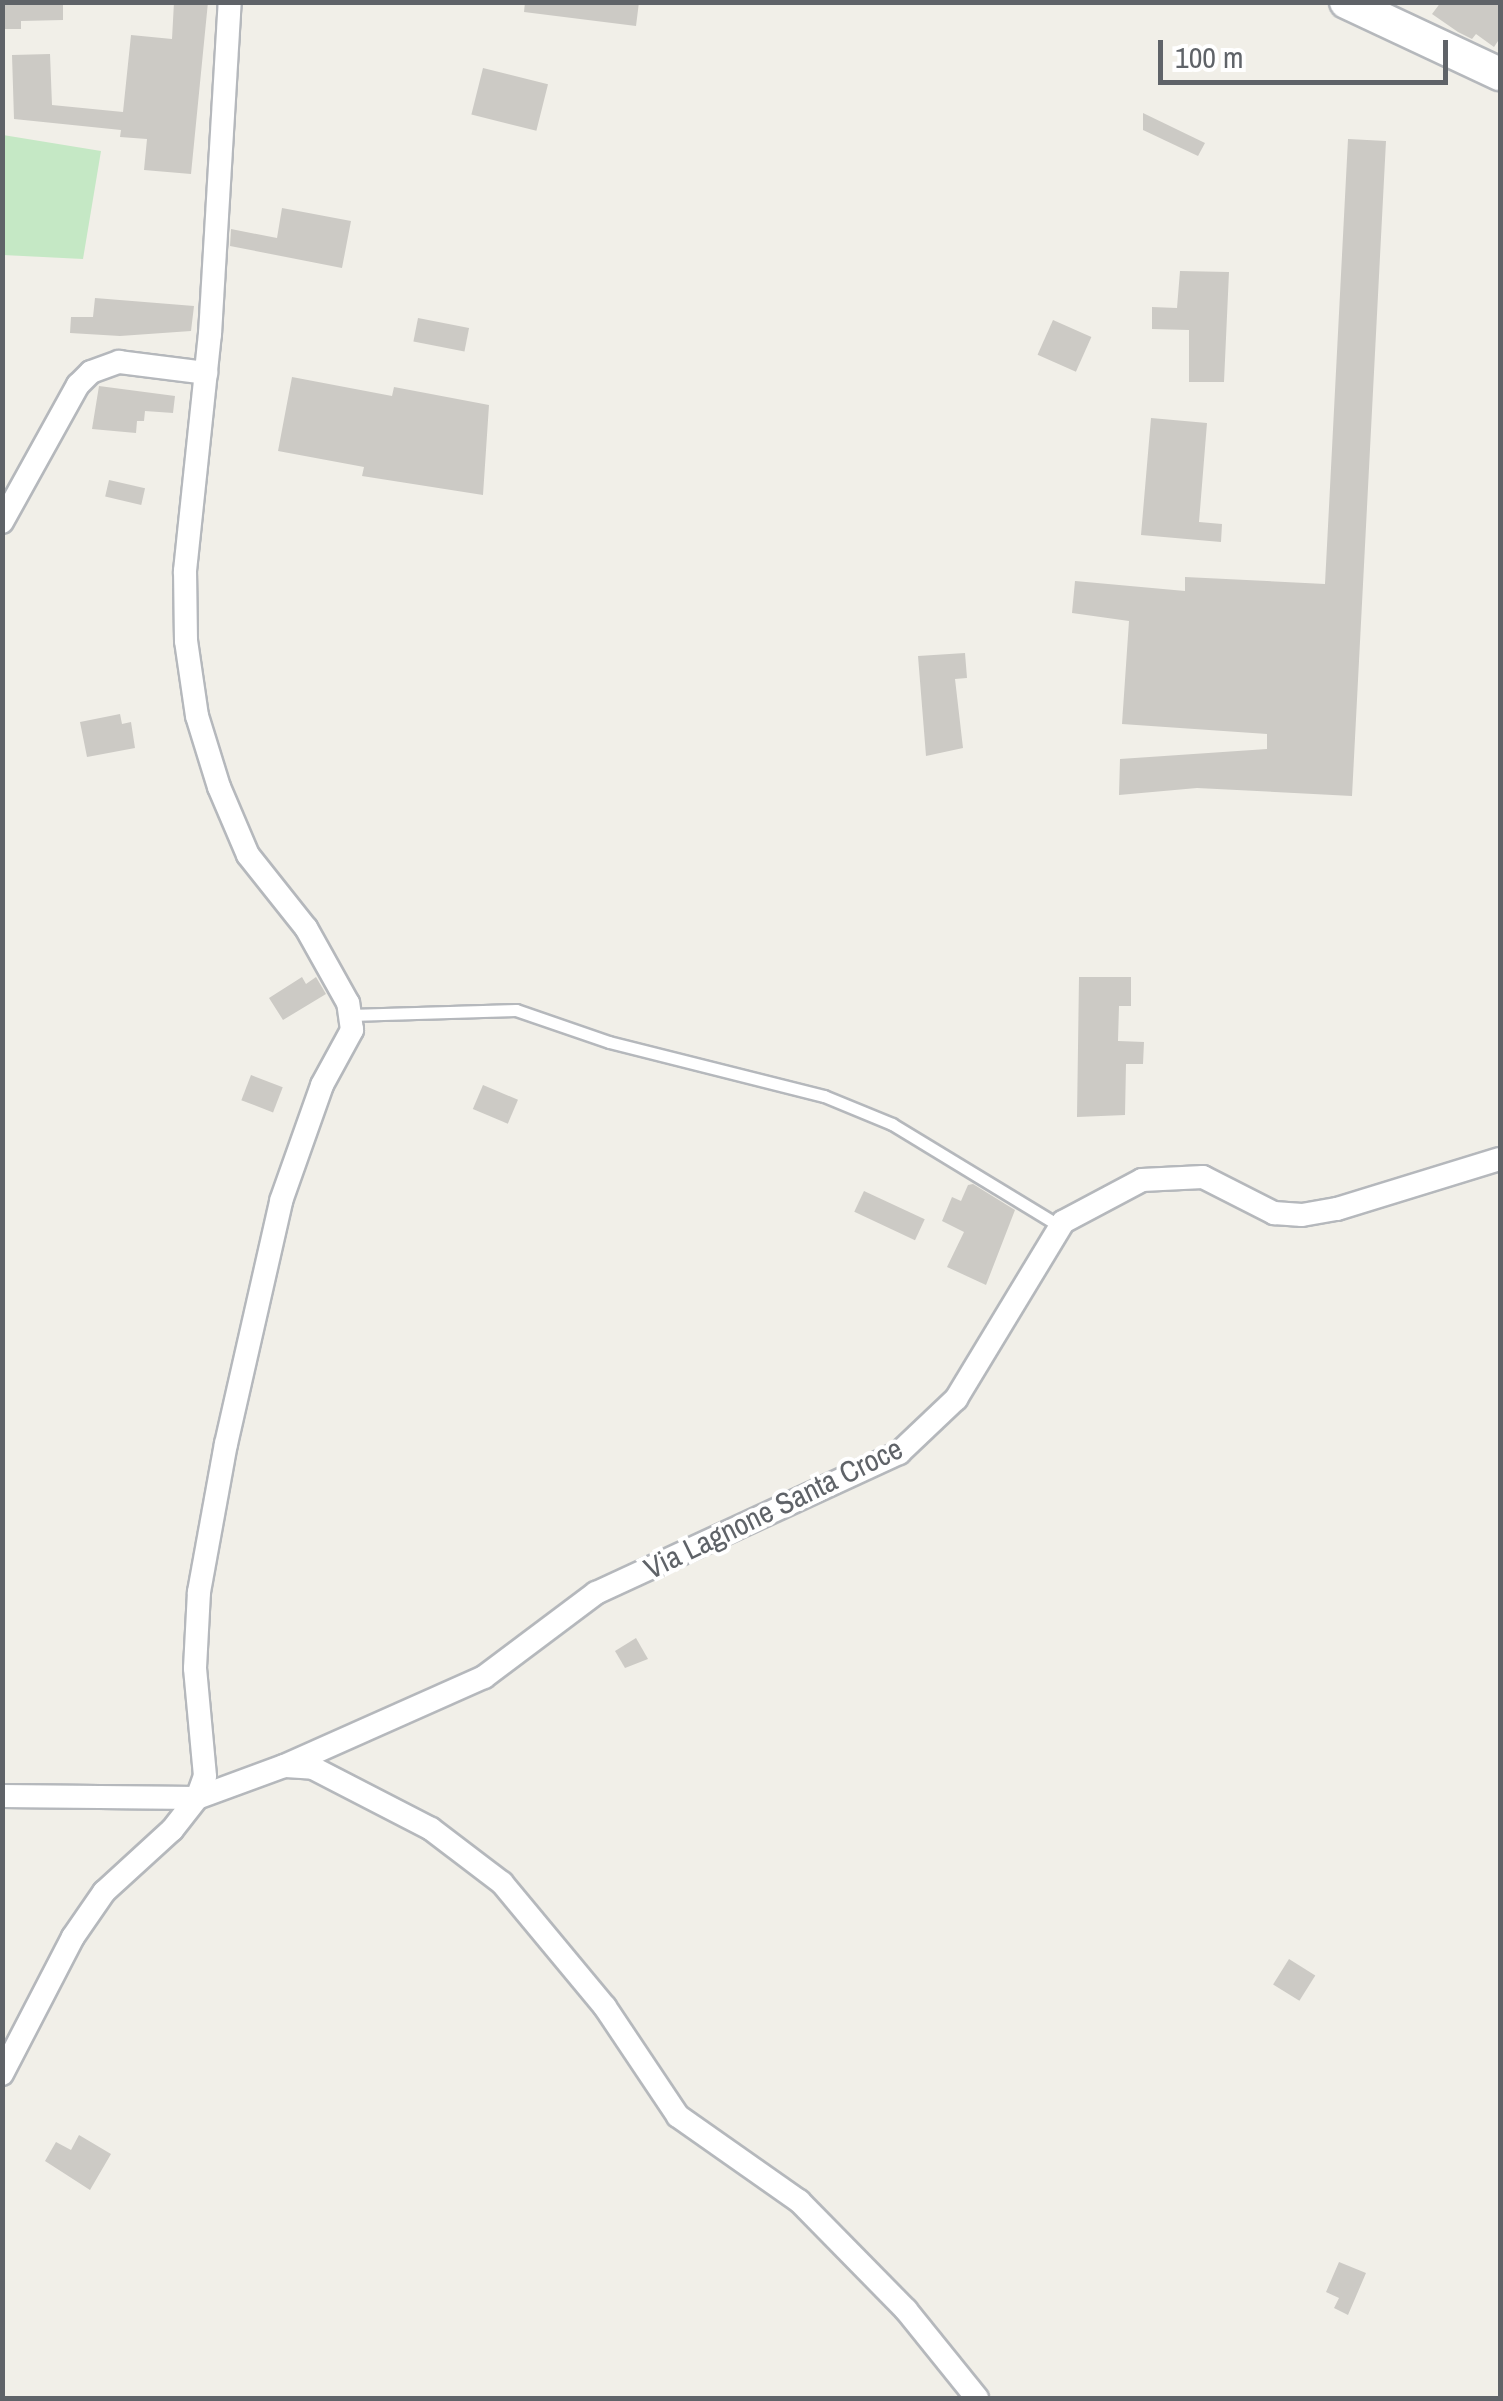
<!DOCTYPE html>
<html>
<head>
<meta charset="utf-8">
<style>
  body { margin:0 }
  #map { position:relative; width:1503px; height:2401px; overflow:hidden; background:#f1efe8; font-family:"Archivo Narrow",sans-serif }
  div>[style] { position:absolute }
  .green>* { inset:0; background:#c5e8c5 }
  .building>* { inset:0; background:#cccac5; transform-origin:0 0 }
  .roads { filter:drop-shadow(2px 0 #b5b8bc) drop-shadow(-2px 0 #b5b8bc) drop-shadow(0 2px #b5b8bc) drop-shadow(0 -2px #b5b8bc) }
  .lane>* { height:11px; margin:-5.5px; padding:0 5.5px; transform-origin:5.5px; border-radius:5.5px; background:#fff }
  .street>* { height:22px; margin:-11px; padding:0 11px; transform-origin:11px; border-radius:11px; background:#fff }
  .secondary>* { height:32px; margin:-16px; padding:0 16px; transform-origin:16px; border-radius:16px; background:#fff }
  span { translate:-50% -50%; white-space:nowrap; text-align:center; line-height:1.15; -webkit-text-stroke:8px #fff; paint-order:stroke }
  .street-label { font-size:30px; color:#5f6368 }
  .frame { position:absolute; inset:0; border:5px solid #5f6368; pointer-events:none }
  .scale { position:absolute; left:1158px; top:40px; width:290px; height:45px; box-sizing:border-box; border:5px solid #5f6368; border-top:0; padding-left:12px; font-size:30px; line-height:35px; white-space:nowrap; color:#5f6368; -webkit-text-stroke:8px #fff; paint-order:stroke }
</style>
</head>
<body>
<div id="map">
  <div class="green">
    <div style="clip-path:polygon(3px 135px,101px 151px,83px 259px,3px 255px)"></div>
  </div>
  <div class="building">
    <div style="clip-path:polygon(23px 2px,63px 2px,63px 20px,21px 21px,21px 29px,4px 29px,3px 3px)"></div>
    <div style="clip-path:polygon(174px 2px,208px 2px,191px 174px,144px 170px,147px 139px,120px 137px,121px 130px,14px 119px,12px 55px,50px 54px,52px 105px,123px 112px,131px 35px,172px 39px)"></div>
    <div style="clip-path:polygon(525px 2px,639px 2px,636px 26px,524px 12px)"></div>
    <div style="clip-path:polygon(1441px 2px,1500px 2px,1500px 38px,1494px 47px,1476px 34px,1472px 39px,1458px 32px,1432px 14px)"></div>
    <div style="left:483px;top:68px;width:67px;height:48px;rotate:14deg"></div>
    <div style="clip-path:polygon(1143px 113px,1205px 143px,1198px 156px,1143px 130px)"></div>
    <div style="clip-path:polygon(1348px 139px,1386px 141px,1352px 796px,1197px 788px,1119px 795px,1120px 759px,1267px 749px,1267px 734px,1122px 724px,1129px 621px,1072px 613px,1075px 581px,1185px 591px,1185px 577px,1325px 584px)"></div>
    <div style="clip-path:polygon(282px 208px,351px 221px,342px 268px,230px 246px,231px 229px,277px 238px)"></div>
    <div style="clip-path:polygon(1180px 271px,1229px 272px,1224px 382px,1189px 382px,1189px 330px,1152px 329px,1152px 307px,1177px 308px)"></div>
    <div style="clip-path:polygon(95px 298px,194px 306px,191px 331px,120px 336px,70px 333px,71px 317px,93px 317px)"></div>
    <div style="left:418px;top:318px;width:52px;height:24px;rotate:11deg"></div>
    <div style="left:1053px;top:320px;width:42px;height:38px;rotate:24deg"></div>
    <div style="clip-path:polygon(292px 377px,392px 396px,394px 387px,489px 405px,483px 495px,362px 476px,364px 467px,278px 451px)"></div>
    <div style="clip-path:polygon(99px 386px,175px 396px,173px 413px,145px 411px,144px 421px,137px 421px,136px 433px,92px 429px)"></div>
    <div style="clip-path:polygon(1151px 418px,1207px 423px,1199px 522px,1222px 524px,1221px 542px,1141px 535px)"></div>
    <div style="left:109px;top:480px;width:37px;height:17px;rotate:13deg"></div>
    <div style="clip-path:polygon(965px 653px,967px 678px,955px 679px,963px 748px,926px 756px,918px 656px)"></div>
    <div style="clip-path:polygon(120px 714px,122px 724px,131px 722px,135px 748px,87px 757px,80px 722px)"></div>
    <div style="clip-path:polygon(302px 977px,306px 984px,316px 977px,326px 994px,283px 1020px,269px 998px)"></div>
    <div style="clip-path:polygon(1079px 977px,1131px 977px,1131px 1006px,1119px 1006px,1118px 1041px,1144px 1042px,1143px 1064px,1126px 1064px,1125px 1115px,1077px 1117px)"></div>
    <div style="left:251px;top:1075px;width:34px;height:27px;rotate:21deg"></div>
    <div style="left:483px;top:1085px;width:38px;height:26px;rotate:23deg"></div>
    <div style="clip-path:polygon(973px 1184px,1015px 1210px,986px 1285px,947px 1267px,964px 1232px,942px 1221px,952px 1197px,961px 1201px,968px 1185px)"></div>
    <div style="left:864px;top:1191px;width:67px;height:23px;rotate:25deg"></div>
    <div style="clip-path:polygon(636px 1638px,648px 1659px,625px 1668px,615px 1651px)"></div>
    <div style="left:1289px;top:1959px;width:31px;height:30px;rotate:32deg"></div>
    <div style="clip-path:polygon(79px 2135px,111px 2154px,90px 2190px,45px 2161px,56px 2142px,71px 2150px)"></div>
    <div style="clip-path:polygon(1339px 2262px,1366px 2273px,1348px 2315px,1334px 2308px,1339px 2298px,1326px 2292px)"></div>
  </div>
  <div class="roads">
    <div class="lane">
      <div style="left:350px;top:1015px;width:166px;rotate:-1.7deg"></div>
      <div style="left:516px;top:1010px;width:98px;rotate:19deg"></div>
      <div style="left:609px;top:1042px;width:222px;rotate:14.1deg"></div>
      <div style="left:824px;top:1096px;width:74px;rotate:22.4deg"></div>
      <div style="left:892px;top:1124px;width:197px;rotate:31.3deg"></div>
    </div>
    <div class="street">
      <div style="left:2px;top:522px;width:157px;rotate:-61deg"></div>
      <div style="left:78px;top:385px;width:18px;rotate:-45deg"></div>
      <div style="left:91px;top:372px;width:30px;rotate:-20deg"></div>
      <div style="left:119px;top:362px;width:88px;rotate:7.2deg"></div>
      <div style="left:286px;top:1766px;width:27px;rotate:4deg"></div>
      <div style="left:313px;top:1768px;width:133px;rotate:27.3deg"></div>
      <div style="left:431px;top:1829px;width:89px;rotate:37.3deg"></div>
      <div style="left:502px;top:1883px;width:161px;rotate:50.3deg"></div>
      <div style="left:605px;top:2007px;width:131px;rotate:56.2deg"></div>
      <div style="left:678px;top:2116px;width:148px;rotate:35.1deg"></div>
      <div style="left:799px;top:2201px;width:153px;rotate:45.5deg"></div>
      <div style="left:906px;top:2310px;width:113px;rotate:51.1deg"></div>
      <div style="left:2px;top:1796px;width:195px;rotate:0.6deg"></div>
      <div style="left:197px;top:1798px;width:93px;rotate:-20.2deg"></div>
      <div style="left:284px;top:1766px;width:219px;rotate:-24deg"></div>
      <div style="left:484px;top:1677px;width:140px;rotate:-36.9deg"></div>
      <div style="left:596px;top:1593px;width:334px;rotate:-24.8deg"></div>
      <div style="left:899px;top:1453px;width:79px;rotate:-43.5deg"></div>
      <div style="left:956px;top:1399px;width:207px;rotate:-58.8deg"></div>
      <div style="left:1063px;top:1222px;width:89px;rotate:-28deg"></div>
      <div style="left:1142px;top:1180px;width:61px;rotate:-2.8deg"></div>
      <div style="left:1203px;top:1177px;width:80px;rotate:26.9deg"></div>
      <div style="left:1274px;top:1213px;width:28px;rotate:4deg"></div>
      <div style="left:1302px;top:1215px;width:36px;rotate:-10deg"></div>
      <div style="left:1337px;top:1209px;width:170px;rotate:-17.1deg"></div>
      <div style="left:2px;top:2074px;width:154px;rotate:-62.6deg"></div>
      <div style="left:73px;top:1937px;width:55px;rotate:-55.4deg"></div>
      <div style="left:104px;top:1892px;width:92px;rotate:-42.4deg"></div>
      <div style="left:172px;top:1830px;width:41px;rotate:-52deg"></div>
      <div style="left:197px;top:1798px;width:23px;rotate:-70deg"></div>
      <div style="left:205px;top:1776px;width:108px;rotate:-95.3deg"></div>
      <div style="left:195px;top:1668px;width:76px;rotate:-87deg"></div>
      <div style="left:199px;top:1592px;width:150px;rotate:-79.7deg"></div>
      <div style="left:226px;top:1444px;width:249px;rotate:-77.2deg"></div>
      <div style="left:281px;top:1201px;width:123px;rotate:-70.5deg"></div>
      <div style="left:322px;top:1085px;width:63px;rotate:-61.4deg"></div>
      <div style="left:352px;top:1030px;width:27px;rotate:-98deg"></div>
      <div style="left:348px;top:1003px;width:86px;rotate:-119.2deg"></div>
      <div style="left:306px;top:928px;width:93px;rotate:-128.5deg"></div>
      <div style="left:248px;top:855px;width:74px;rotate:-113.1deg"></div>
      <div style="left:219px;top:787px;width:74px;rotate:-107.2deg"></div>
      <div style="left:197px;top:716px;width:76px;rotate:-98.3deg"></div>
      <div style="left:186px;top:641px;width:70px;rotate:-90.8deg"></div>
      <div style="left:185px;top:571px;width:238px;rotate:-84deg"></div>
      <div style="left:210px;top:334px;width:333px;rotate:-86.6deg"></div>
    </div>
    <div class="secondary">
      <div style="left:1346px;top:2px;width:170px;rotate:25.1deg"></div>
    </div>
  </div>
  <div class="street-label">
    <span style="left:773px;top:1508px;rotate:-26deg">Via Lagnone Santa Croce</span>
  </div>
  <div class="frame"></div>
  <div class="scale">100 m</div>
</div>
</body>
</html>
